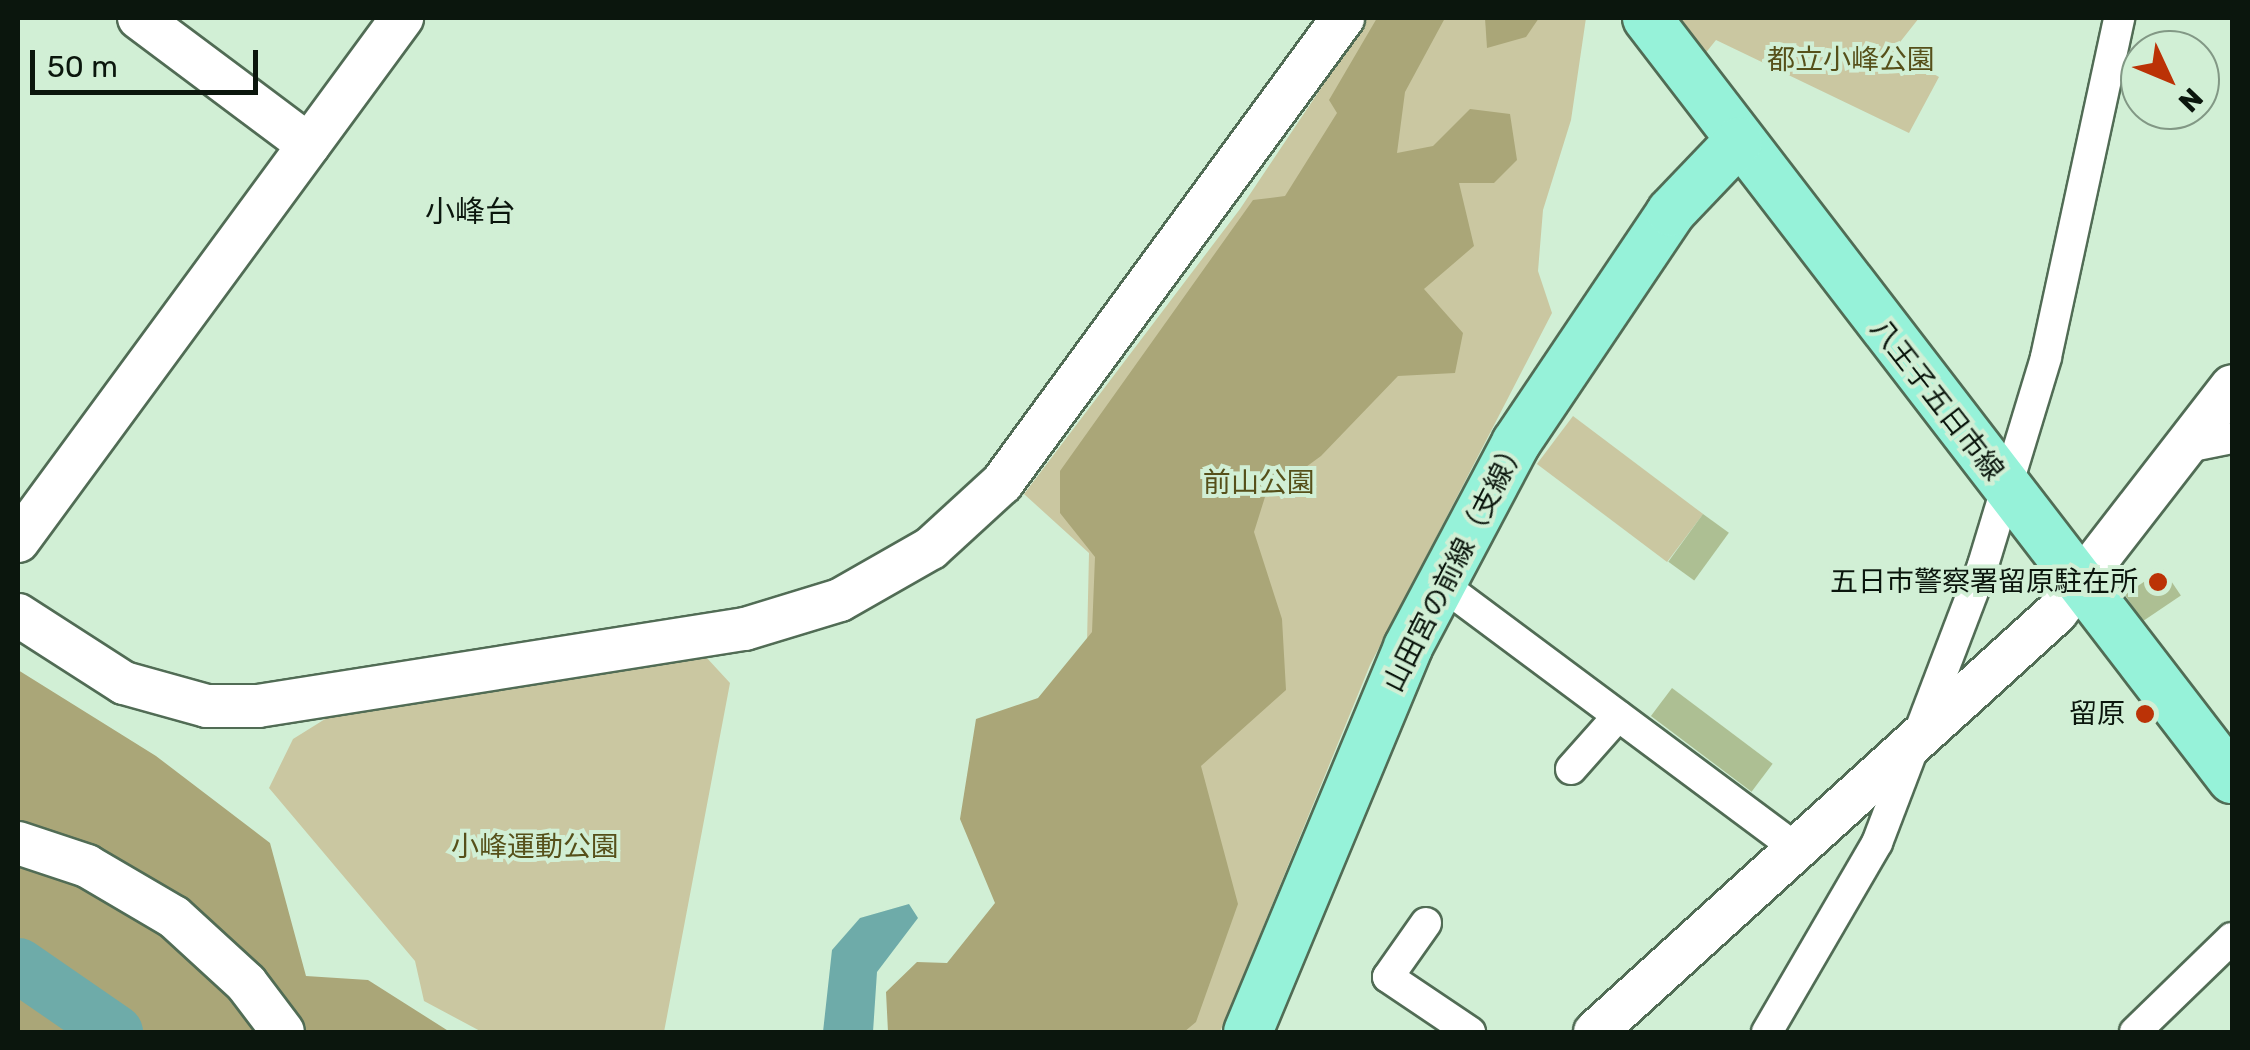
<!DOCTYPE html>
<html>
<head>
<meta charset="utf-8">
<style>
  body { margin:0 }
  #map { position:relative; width:2250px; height:1050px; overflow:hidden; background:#d1efd5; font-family:Rubik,"Noto Sans JP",sans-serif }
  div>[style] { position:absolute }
  .green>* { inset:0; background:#cac7a1; transform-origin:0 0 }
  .forest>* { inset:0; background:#aaa678 }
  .water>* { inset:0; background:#6eaba9 }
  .river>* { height:55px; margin:-27.5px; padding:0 27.5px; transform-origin:27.5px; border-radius:27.5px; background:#6eaba9 }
  .building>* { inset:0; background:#adbf93; transform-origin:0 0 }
  .roads { filter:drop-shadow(2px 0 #516c55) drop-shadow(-2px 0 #516c55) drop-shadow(0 2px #516c55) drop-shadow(0 -2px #516c55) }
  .street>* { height:30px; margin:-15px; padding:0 15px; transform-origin:15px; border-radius:15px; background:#fff }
  .secondary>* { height:42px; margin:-21px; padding:0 21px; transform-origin:21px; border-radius:21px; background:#fff }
  .primary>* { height:48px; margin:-24px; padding:0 24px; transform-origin:24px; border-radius:24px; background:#96f2d9 }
  .dots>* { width:28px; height:28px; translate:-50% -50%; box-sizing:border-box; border:5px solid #d1efd5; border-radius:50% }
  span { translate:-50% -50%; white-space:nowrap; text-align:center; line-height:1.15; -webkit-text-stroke:8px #d1efd5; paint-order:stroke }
  .park-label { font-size:28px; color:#56501a }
  .street-label { font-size:28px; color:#0b160d }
  .poi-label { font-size:28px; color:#0b160d }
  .right { translate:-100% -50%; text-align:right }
  .neighbourhood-label { font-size:30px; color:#0b160d }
  .frame { position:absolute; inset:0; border:20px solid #0b160d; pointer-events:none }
  .north { position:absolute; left:2120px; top:30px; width:100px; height:100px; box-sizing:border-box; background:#d1efd5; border:2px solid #829885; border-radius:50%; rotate:134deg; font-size:28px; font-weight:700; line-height:40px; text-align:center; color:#0b160d }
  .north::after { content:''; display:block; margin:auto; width:35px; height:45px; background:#bb3206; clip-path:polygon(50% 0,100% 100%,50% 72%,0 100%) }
  .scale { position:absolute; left:30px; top:50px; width:228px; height:45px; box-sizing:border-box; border:5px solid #0b160d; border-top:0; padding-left:12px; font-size:30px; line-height:35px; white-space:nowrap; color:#0b160d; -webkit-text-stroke:8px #d1efd5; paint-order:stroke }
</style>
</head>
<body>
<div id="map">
  <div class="green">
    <div style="clip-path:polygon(1368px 18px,1586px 18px,1571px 120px,1543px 210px,1538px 271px,1552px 313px,1370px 665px,1220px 1032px,1135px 1032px,1087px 642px,1089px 553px,1024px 494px,1240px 209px)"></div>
    <div style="clip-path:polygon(1673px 18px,1919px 18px,1893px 51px,1939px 77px,1909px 133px,1716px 40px,1704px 55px)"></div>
    <div style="left:1573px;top:416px;width:163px;height:60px;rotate:37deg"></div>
    <div style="clip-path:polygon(706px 657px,730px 683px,664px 1032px,482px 1032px,424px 1001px,415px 961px,269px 788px,293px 739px,338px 711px)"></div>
  </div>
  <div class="forest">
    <div style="clip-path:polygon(1377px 18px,1445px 18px,1405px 92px,1397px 153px,1433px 146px,1470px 109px,1510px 114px,1517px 160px,1494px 183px,1459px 183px,1474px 246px,1424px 289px,1463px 333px,1455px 373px,1398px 376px,1321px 456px,1265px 497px,1254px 532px,1282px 619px,1286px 690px,1201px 766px,1238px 904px,1196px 1022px,1184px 1032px,888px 1032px,886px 992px,917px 962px,947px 963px,995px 903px,960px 819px,976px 719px,1038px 698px,1092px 632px,1095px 557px,1060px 513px,1060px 471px,1253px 200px,1285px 196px,1337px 113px,1329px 100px)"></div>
    <div style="clip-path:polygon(1485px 18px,1539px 18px,1526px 37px,1487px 48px)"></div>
    <div style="clip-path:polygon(18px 670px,156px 756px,270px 843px,306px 976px,368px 980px,450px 1032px,18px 1032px)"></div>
  </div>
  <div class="water">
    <div style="clip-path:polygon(909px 904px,918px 918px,877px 972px,873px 1032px,823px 1032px,832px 950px,860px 918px)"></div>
  </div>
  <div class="river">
    <div style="left:18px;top:965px;width:118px;rotate:34.6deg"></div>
  </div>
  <div class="building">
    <div style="left:1703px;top:514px;width:32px;height:59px;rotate:36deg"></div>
    <div style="left:2163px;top:569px;width:32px;height:46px;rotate:56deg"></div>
    <div style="left:1672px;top:688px;width:126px;height:35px;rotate:37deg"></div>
  </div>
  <div class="roads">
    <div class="street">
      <div style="left:2187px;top:447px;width:46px;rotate:-11.3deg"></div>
      <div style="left:1440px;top:583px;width:444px;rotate:36.7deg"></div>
      <div style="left:1571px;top:769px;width:71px;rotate:-48.4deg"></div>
      <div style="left:1426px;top:923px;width:66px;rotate:125.1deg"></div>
      <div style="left:1388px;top:977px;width:99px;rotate:33.9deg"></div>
      <div style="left:1767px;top:1032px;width:219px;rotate:-59.8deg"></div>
      <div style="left:1877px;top:843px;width:298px;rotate:-69.1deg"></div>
      <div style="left:1983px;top:565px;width:217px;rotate:-73.1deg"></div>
      <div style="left:2046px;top:357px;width:347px;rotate:-77.8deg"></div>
      <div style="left:2135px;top:1032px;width:135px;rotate:-44.1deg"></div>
    </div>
    <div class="secondary">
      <div style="left:139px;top:18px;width:212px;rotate:36.8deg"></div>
      <div style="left:18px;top:541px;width:649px;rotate:-53.71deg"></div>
      <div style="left:18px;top:615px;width:126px;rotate:32.7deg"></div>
      <div style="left:124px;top:683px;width:86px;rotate:15.5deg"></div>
      <div style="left:207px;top:706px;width:51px"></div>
      <div style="left:258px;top:706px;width:493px;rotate:-9deg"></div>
      <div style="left:745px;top:629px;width:99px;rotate:-17deg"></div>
      <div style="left:840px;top:600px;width:105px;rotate:-29.7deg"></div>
      <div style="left:931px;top:548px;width:96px;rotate:-42.5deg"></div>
      <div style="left:1002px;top:483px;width:577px;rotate:-53.75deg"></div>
      <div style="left:18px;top:843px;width:73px;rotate:18.4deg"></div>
      <div style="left:87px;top:866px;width:101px;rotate:30.4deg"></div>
      <div style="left:174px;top:917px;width:98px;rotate:42.5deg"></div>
      <div style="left:246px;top:983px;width:61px;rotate:52.9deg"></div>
      <div style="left:1595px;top:1032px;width:623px;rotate:-42.27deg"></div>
      <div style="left:2056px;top:613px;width:287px;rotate:-52.2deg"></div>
    </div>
    <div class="primary">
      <div style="left:1647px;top:18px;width:960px;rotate:52.45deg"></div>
      <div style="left:1248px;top:1032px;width:417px;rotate:-67.4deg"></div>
      <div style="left:1408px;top:647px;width:231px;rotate:-62.1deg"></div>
      <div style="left:1516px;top:443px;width:278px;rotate:-56.1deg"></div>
      <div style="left:1671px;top:212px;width:97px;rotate:-46.3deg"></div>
    </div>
  </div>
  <div class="dots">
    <div style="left:2158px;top:582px;background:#bb3206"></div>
    <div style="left:2145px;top:714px;background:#bb3206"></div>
  </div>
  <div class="park-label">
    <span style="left:1851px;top:60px">都立小峰公園</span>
    <span style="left:1259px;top:483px">前山公園</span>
    <span style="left:535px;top:847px">小峰運動公園</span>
  </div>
  <div class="street-label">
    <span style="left:1937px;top:400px;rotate:52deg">八王子五日市線</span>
    <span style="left:1455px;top:565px;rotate:-63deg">山田宮の前線（支線）</span>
  </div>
  <div class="poi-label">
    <span class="right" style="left:2138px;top:582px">五日市警察署留原駐在所</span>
    <span class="right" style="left:2125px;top:714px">留原</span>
  </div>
  <div class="neighbourhood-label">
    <span style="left:470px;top:212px">小峰台</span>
  </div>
  <div class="frame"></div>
  <div class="north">N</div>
  <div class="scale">50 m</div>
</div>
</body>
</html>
